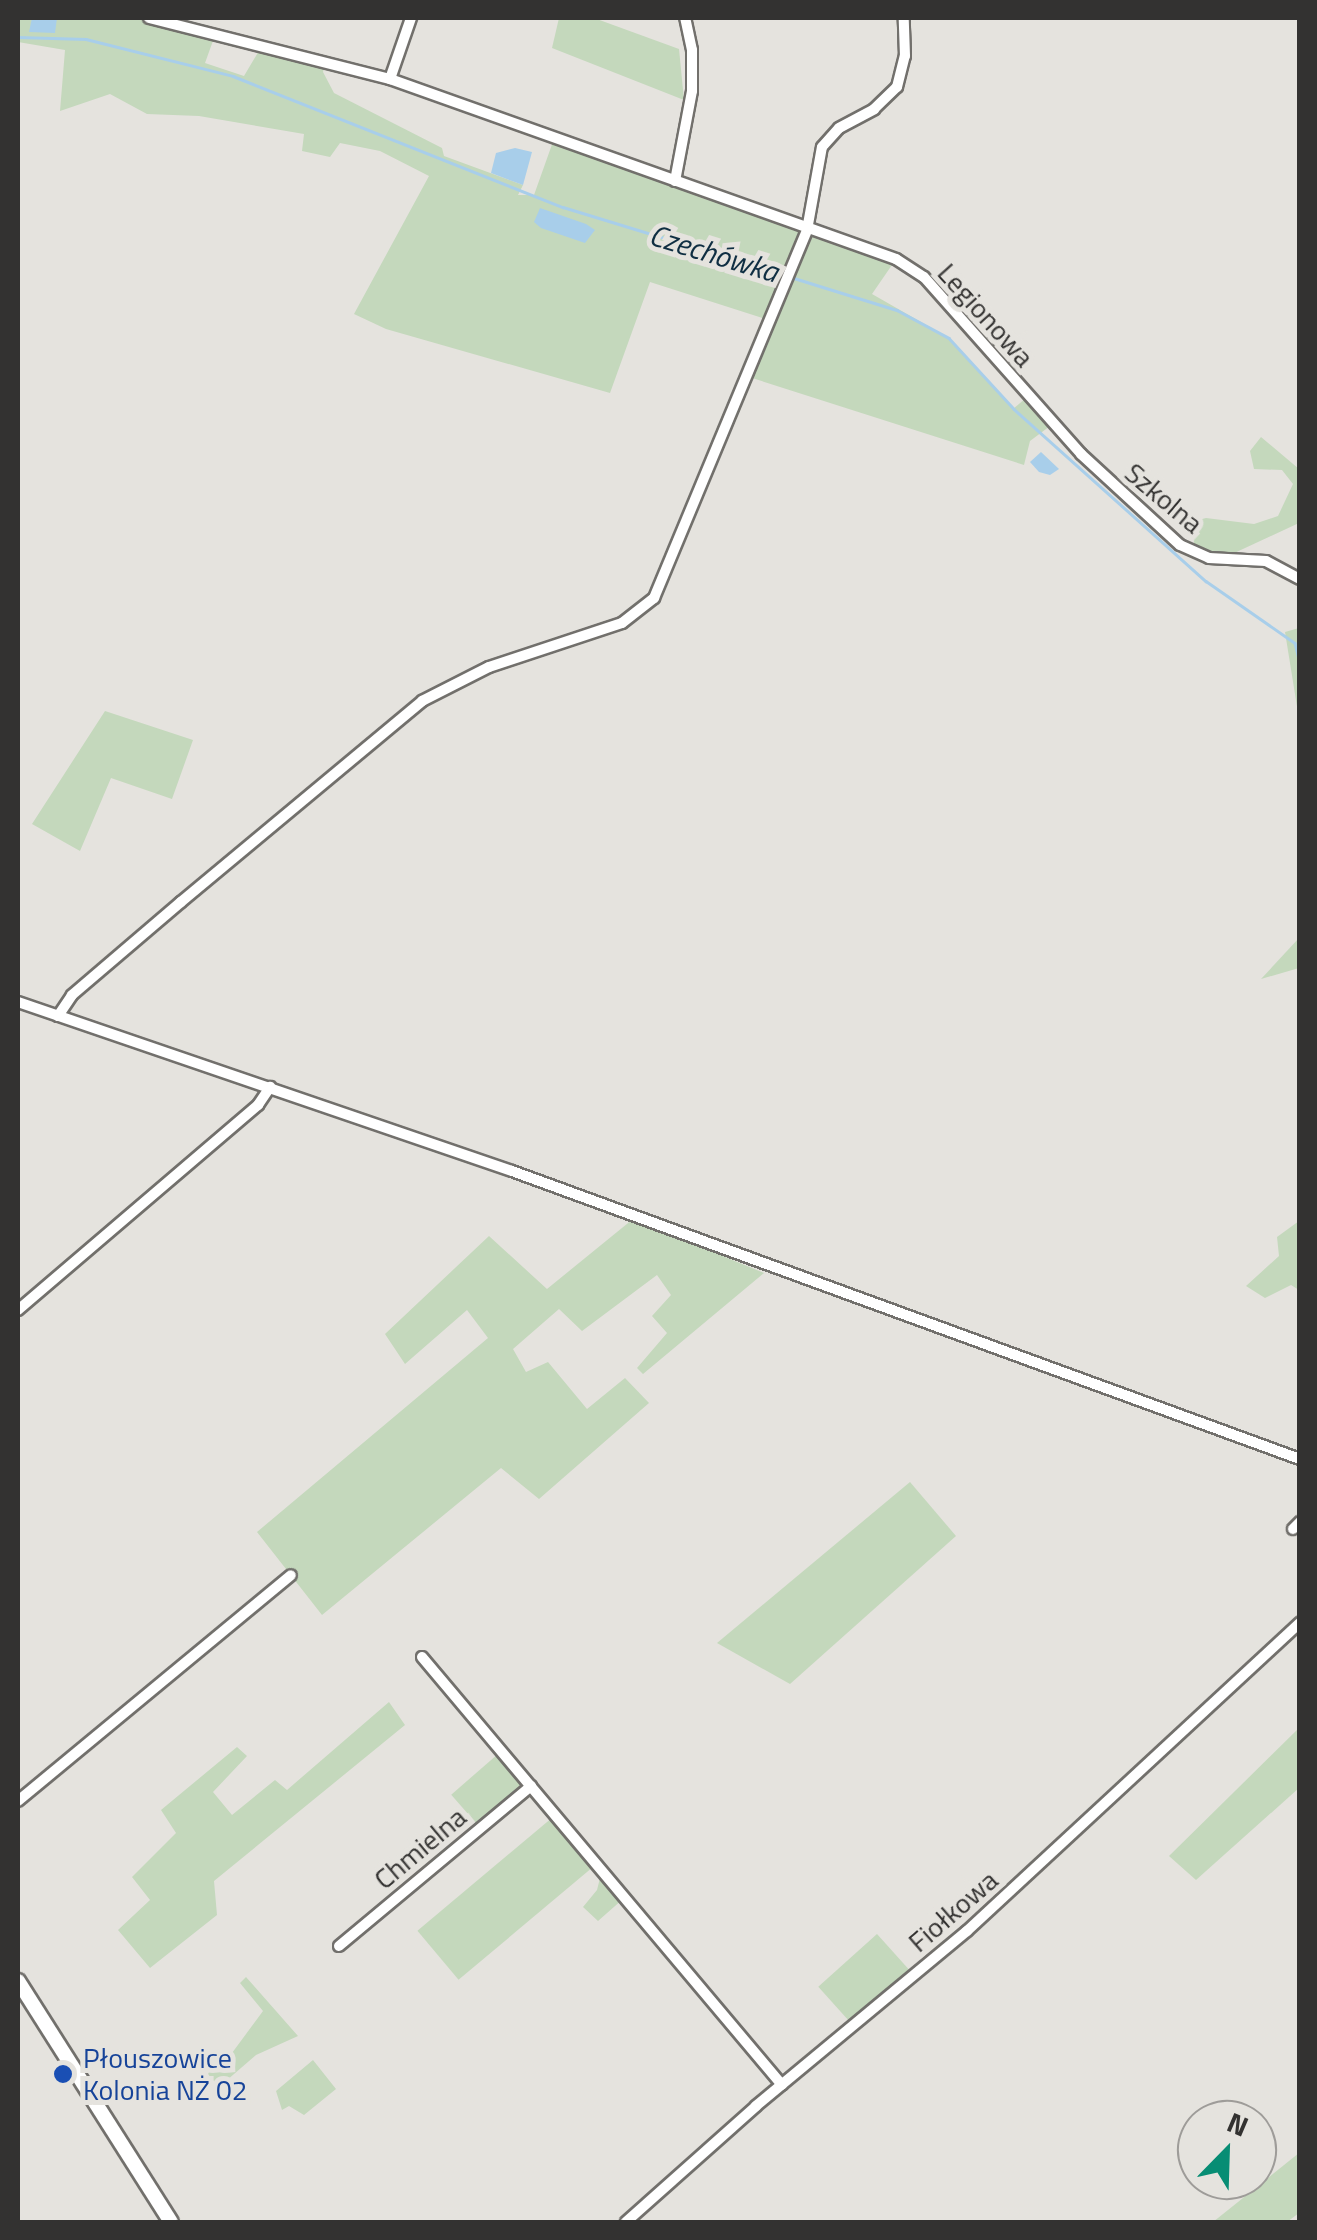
<!DOCTYPE html>
<html>
<head>
<meta charset="utf-8">
<style>
  body { margin:0 }
  #map { position:relative; width:1317px; height:2240px; overflow:hidden; background:#e5e3de; font-family:"Titillium Web",sans-serif }
  div>[style] { position:absolute }
  .green>* { inset:0; background:#c4d8bc; transform-origin:0 0 }
  .water>* { inset:0; background:#a8ceea }
  .stream>* { height:2.5px; margin:-1.25px; padding:0 1.25px; transform-origin:1.25px; border-radius:1.25px; background:#a8ceea }
  .roads { filter:drop-shadow(2px 0 #72706c) drop-shadow(-2px 0 #72706c) drop-shadow(0 2px #72706c) drop-shadow(0 -2px #72706c) }
  .street>* { height:10px; margin:-5px; padding:0 5px; transform-origin:5px; border-radius:5px; background:#fff }
  .secondary>* { height:14px; margin:-7px; padding:0 7px; transform-origin:7px; border-radius:7px; background:#fff }
  .dots>* { width:28px; height:28px; translate:-50% -50%; box-sizing:border-box; border:5px solid #e5e3de; border-radius:50% }
  span { translate:-50% -50%; white-space:nowrap; text-align:center; line-height:1.15; -webkit-text-stroke:10px #e5e3de; paint-order:stroke }
  .street-label { font-size:28px; color:#333231 }
  .transit-label { font-size:28px; color:#164399 }
  .left { translate:0 -50%; text-align:left }
  .water-label { font-size:30px; color:#0f2e42; font-style:italic }
  .frame { position:absolute; inset:0; border:20px solid #333231; pointer-events:none }
  .north { position:absolute; left:1177px; top:2100px; width:100px; height:100px; box-sizing:border-box; background:#e5e3de; border:2px solid #9e9c99; border-radius:50%; rotate:23deg; font-size:28px; font-weight:700; line-height:40px; text-align:center; color:#333231 }
  .north::after { content:''; display:block; margin:auto; width:35px; height:45px; background:#078d74; clip-path:polygon(50% 0,100% 100%,50% 72%,0 100%) }
</style>
</head>
<body>
<div id="map">
  <div class="green">
    <div style="clip-path:polygon(18px 18px,137px 18px,214px 38px,205px 63px,244px 76px,260px 49px,325px 64px,323px 72px,334px 93px,442px 148px,444px 156px,523px 185px,518px 195px,534px 195px,555px 136px,676px 187px,894px 262px,872px 294px,949px 338px,1013px 409px,1026px 398px,1050px 426px,1030px 441px,1024px 465px,749px 377px,772px 321px,650px 282px,610px 393px,386px 329px,354px 314px,429px 176px,380px 151px,340px 143px,330px 157px,302px 151px,304px 134px,199px 116px,147px 114px,110px 94px,60px 111px,65px 50px,18px 42px)"></div>
    <div style="clip-path:polygon(559px 18px,594px 18px,679px 49px,684px 100px,552px 48px)"></div>
    <div style="clip-path:polygon(1261px 437px,1299px 469px,1299px 523px,1230px 555px,1195px 549px,1191px 522px,1206px 518px,1254px 524px,1278px 516px,1293px 484px,1282px 470px,1254px 469px,1250px 451px)"></div>
    <div style="clip-path:polygon(1299px 628px,1300px 628px,1299px 719px,1285px 632px)"></div>
    <div style="clip-path:polygon(105px 711px,193px 740px,172px 799px,111px 778px,80px 851px,32px 824px)"></div>
    <div style="clip-path:polygon(1299px 938px,1299px 968px,1261px 979px)"></div>
    <div style="clip-path:polygon(633px 1219px,764px 1273px,643px 1374px,637px 1368px,667px 1333px,652px 1316px,671px 1295px,657px 1275px,582px 1331px,559px 1309px,513px 1349px,526px 1372px,548px 1362px,587px 1409px,625px 1378px,649px 1403px,539px 1499px,501px 1468px,322px 1615px,257px 1532px,488px 1338px,467px 1310px,405px 1364px,385px 1334px,489px 1236px,547px 1289px)"></div>
    <div style="clip-path:polygon(1299px 1221px,1299px 1290px,1291px 1285px,1265px 1298px,1246px 1286px,1279px 1256px,1277px 1237px)"></div>
    <div style="clip-path:polygon(910px 1482px,956px 1536px,790px 1684px,717px 1643px)"></div>
    <div style="clip-path:polygon(389px 1702px,405px 1725px,214px 1881px,217px 1915px,150px 1968px,118px 1930px,150px 1900px,132px 1877px,176px 1833px,161px 1810px,237px 1747px,247px 1756px,213px 1792px,232px 1815px,275px 1780px,287px 1790px)"></div>
    <div style="clip-path:polygon(1299px 1728px,1299px 1788px,1196px 1880px,1169px 1856px)"></div>
    <div style="left:498px;top:1754px;width:40px;height:62px;rotate:49deg"></div>
    <div style="left:553px;top:1817px;width:64px;height:177px;rotate:50deg"></div>
    <div style="clip-path:polygon(601px 1874px,623px 1899px,598px 1921px,583px 1907px,597px 1890px)"></div>
    <div style="left:877px;top:1934px;width:50px;height:79px;rotate:48deg"></div>
    <div style="clip-path:polygon(246px 1977px,298px 2036px,256px 2055px,219px 2087px,207px 2073px,232px 2053px,263px 2011px,240px 1983px)"></div>
    <div style="clip-path:polygon(313px 2060px,336px 2089px,304px 2115px,289px 2106px,282px 2110px,276px 2091px)"></div>
    <div style="clip-path:polygon(1299px 2153px,1299px 2213px,1287px 2222px,1213px 2222px)"></div>
  </div>
  <div class="water">
    <div style="clip-path:polygon(32px 18px,57px 18px,55px 33px,29px 32px)"></div>
    <div style="clip-path:polygon(515px 148px,532px 152px,523px 185px,491px 173px,496px 153px)"></div>
    <div style="clip-path:polygon(540px 208px,586px 224px,595px 230px,585px 243px,541px 228px,534px 222px)"></div>
    <div style="clip-path:polygon(1041px 452px,1059px 469px,1050px 475px,1039px 472px,1030px 462px)"></div>
  </div>
  <div class="stream">
    <div style="left:18px;top:37px;width:68px;rotate:1.7deg"></div>
    <div style="left:86px;top:39px;width:152px;rotate:14.1deg"></div>
    <div style="left:233px;top:76px;width:355px;rotate:21.7deg"></div>
    <div style="left:563px;top:207px;width:233px;rotate:17deg"></div>
    <div style="left:794px;top:278px;width:108px;rotate:17.3deg"></div>
    <div style="left:897px;top:310px;width:59px;rotate:28.3deg"></div>
    <div style="left:949px;top:338px;width:96px;rotate:47.5deg"></div>
    <div style="left:1014px;top:409px;width:258px;rotate:41.9deg"></div>
    <div style="left:1206px;top:581px;width:108px;rotate:34.9deg"></div>
    <div style="left:1295px;top:643px;width:21px;rotate:76deg"></div>
  </div>
  <div class="roads">
    <div class="street">
      <div style="left:149px;top:18px;width:249px;rotate:14.2deg"></div>
      <div style="left:390px;top:79px;width:537px;rotate:19.58deg"></div>
      <div style="left:896px;top:259px;width:33px;rotate:33deg"></div>
      <div style="left:924px;top:277px;width:237px;rotate:48.4deg"></div>
      <div style="left:1081px;top:454px;width:134px;rotate:42.6deg"></div>
      <div style="left:1180px;top:545px;width:32px;rotate:24deg"></div>
      <div style="left:1209px;top:558px;width:57px;rotate:3deg"></div>
      <div style="left:1266px;top:561px;width:38px;rotate:28deg"></div>
      <div style="left:390px;top:79px;width:65px;rotate:-71deg"></div>
      <div style="left:675px;top:181px;width:92px;rotate:-79.3deg"></div>
      <div style="left:692px;top:91px;width:41px;rotate:-90deg"></div>
      <div style="left:692px;top:50px;width:33px;rotate:-102deg"></div>
      <div style="left:18px;top:1002px;width:522px;rotate:18.89deg"></div>
      <div style="left:512px;top:1171px;width:839px;rotate:20.08deg"></div>
      <div style="left:58px;top:1016px;width:25px;rotate:-56deg"></div>
      <div style="left:72px;top:995px;width:143px;rotate:-40.5deg"></div>
      <div style="left:181px;top:902px;width:314px;rotate:-39.8deg"></div>
      <div style="left:422px;top:701px;width:75px;rotate:-26.9deg"></div>
      <div style="left:489px;top:667px;width:140px;rotate:-18.3deg"></div>
      <div style="left:622px;top:623px;width:41px;rotate:-38deg"></div>
      <div style="left:654px;top:598px;width:399px;rotate:-67.4deg"></div>
      <div style="left:807px;top:230px;width:84px;rotate:-79.8deg"></div>
      <div style="left:822px;top:147px;width:25px;rotate:-48deg"></div>
      <div style="left:839px;top:128px;width:40px;rotate:-28deg"></div>
      <div style="left:874px;top:109px;width:32px;rotate:-44deg"></div>
      <div style="left:897px;top:87px;width:32px;rotate:-76deg"></div>
      <div style="left:905px;top:56px;width:38px;rotate:-92deg"></div>
      <div style="left:18px;top:1310px;width:316px;rotate:-40.5deg"></div>
      <div style="left:258px;top:1105px;width:22px;rotate:-56deg"></div>
      <div style="left:1293px;top:1529px;width:10px;rotate:-45deg"></div>
      <div style="left:422px;top:1657px;width:559px;rotate:49.93deg"></div>
      <div style="left:18px;top:1801px;width:354px;rotate:-39.6deg"></div>
      <div style="left:339px;top:1946px;width:250px;rotate:-39.8deg"></div>
      <div style="left:626px;top:2222px;width:174px;rotate:-41.7deg"></div>
      <div style="left:756px;top:2106px;width:274px;rotate:-39.7deg"></div>
      <div style="left:967px;top:1931px;width:454px;rotate:-42.8deg"></div>
    </div>
    <div class="secondary">
      <div style="left:18px;top:1981px;width:285px;rotate:57.6deg"></div>
    </div>
  </div>
  <div class="dots">
    <div style="left:63px;top:2074px;background:#1a4fb4"></div>
  </div>
  <div class="street-label">
    <span style="left:986px;top:315px;rotate:48deg">Legionowa</span>
    <span style="left:1164px;top:498px;rotate:40deg">Szkolna</span>
    <span style="left:420px;top:1848px;rotate:-40deg">Chmielna</span>
    <span style="left:953px;top:1911px;rotate:-41deg">Fiołkowa</span>
  </div>
  <div class="transit-label">
    <span class="left" style="left:83px;top:2074px">Płouszowice<br>Kolonia NŻ 02</span>
  </div>
  <div class="water-label">
    <span style="left:714px;top:253px;rotate:17deg">Czechówka</span>
  </div>
  <div class="frame"></div>
  <div class="north">N</div>
</div>
</body>
</html>
